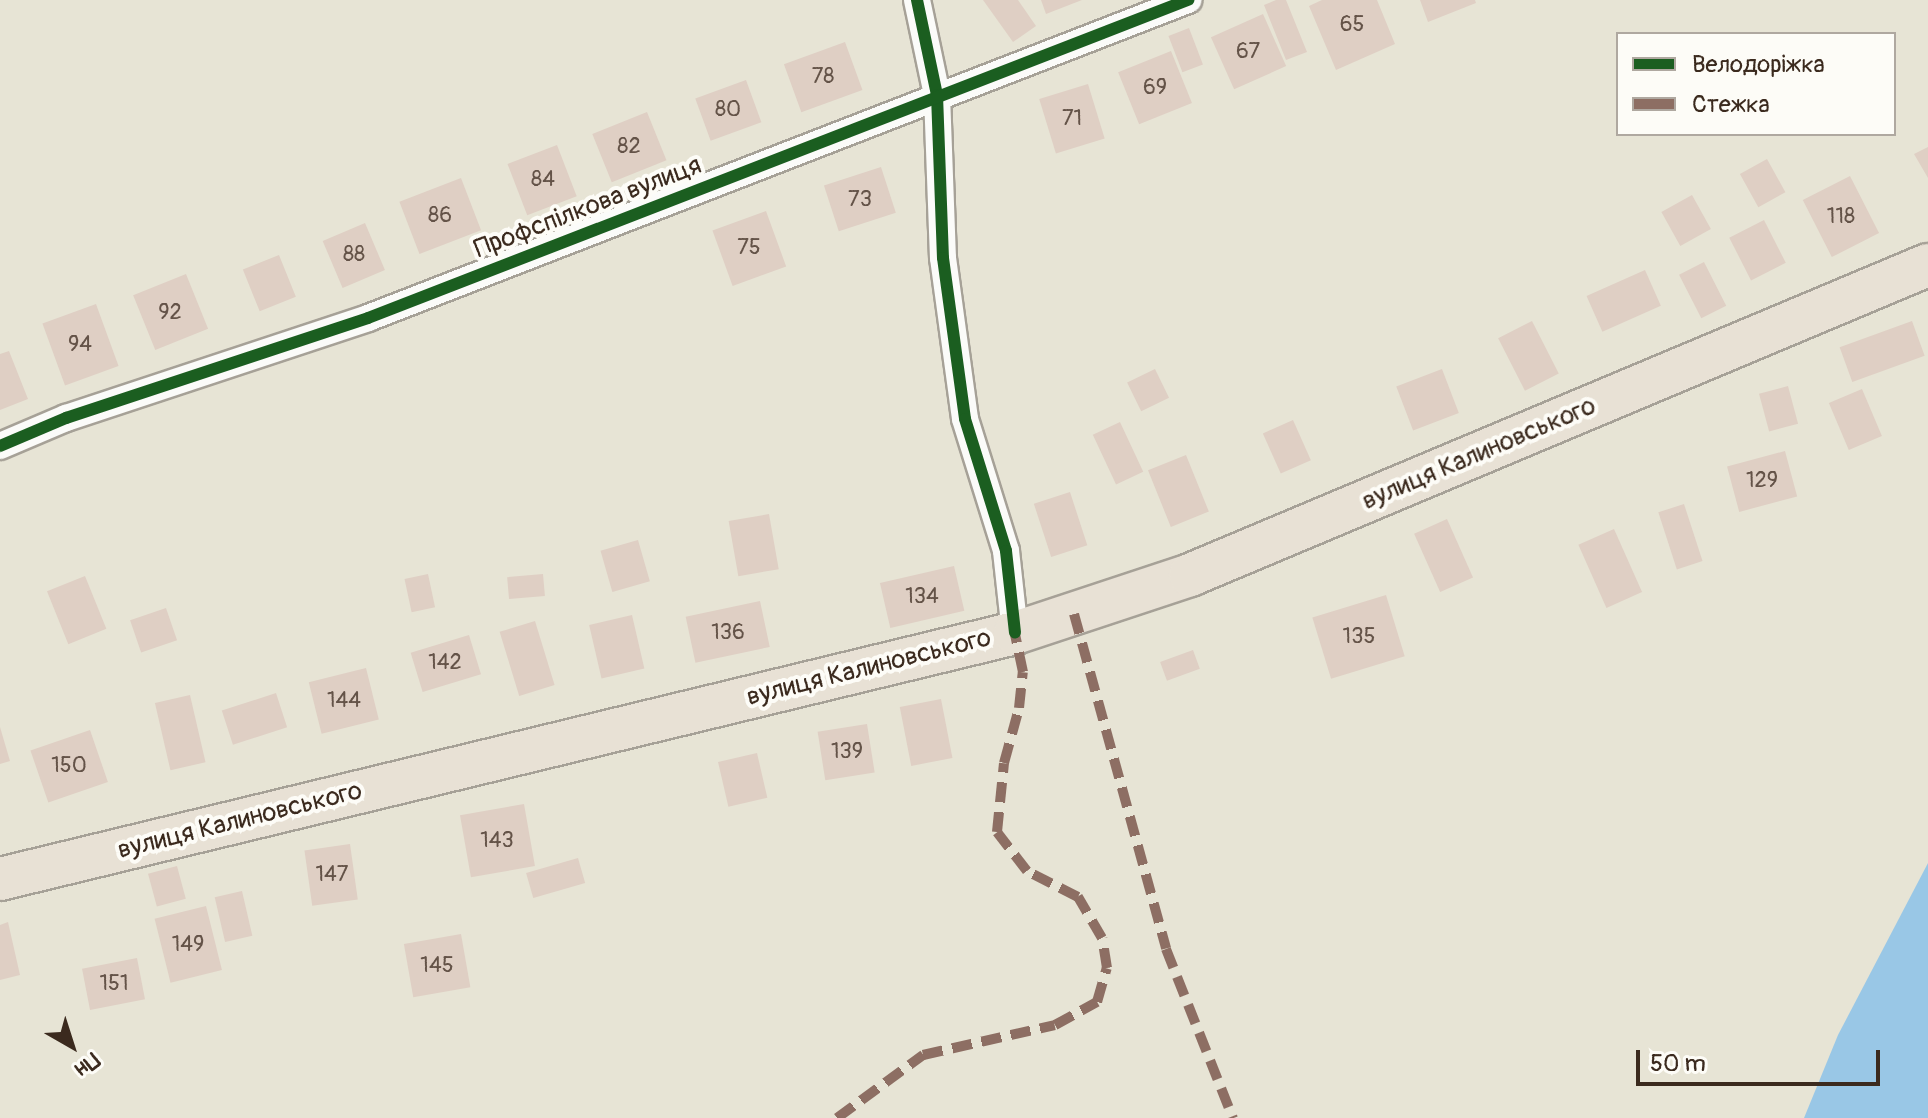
<!DOCTYPE html>
<html>
<head>
<meta charset="utf-8">
<style>
  body { margin:0 }
  #map { position:relative; width:1928px; height:1118px; overflow:hidden; background:#e7e4d5; font-family:Pangolin,sans-serif }
  div>[style] { position:absolute }
  .water>* { inset:0; background:#99c7e6 }
  .building>* { inset:0; background:#dfcfc4; transform-origin:0 0 }
  .roads { filter:drop-shadow(2px 0 #a6a197) drop-shadow(-2px 0 #a6a197) drop-shadow(0 2px #a6a197) drop-shadow(0 -2px #a6a197) }
  .minor>* { height:26px; margin:-13px; padding:0 13px; transform-origin:13px; border-radius:13px; background:#fbfbf9 }
  .primary>* { height:42px; margin:-21px; padding:0 21px; transform-origin:21px; border-radius:21px; background:#e8e1d5 }
  .quiet>* { height:10px; margin-top:-5px; transform-origin:0; background:repeating-linear-gradient(90deg,#8d6e63 0 20px,transparent 0 30px) }
  .cycleway>* { height:12px; margin:-6px; padding:0 6px; transform-origin:6px; border-radius:6px; background:#1b5e20 }
  span { translate:-50% -50%; white-space:nowrap; text-align:center; line-height:1.15; -webkit-text-stroke:8px #fdfcf7; paint-order:stroke }
  .number-label { font-size:22px; color:#645348 }
  .number-label span { -webkit-text-stroke-width:0 }
  .street-label { font-size:26px; color:#3b2a1e }
  .legend { position:absolute; left:1616px; top:32px; width:280px; height:104px; box-sizing:border-box; background:#fdfcf7; border:2px solid #afa8a0; margin:0; padding:10px 14px; list-style:none; font-size:24px; color:#3b2a1e }
  .legend li { display:flex; align-items:center; gap:16px; height:40px }
  .legend b { width:40px; border:2px solid #afa8a0 }
  .north { position:absolute; left:32px; top:1006px; width:80px; height:80px; -webkit-text-stroke:6px #fdfcf7; paint-order:stroke; rotate:141deg; font-size:22px; font-weight:700; line-height:32px; text-align:center; color:#3b2a1e }
  .north::after { content:''; display:block; margin:auto; width:28px; height:36px; background:#3b2a1e; clip-path:polygon(50% 0,100% 100%,50% 72%,0 100%) }
  .scale { position:absolute; left:1636px; top:1050px; width:244px; height:36px; box-sizing:border-box; border:4px solid #3b2a1e; border-top:0; padding-left:10px; font-size:24px; line-height:28px; white-space:nowrap; color:#3b2a1e; -webkit-text-stroke:6px #fdfcf7; paint-order:stroke }
</style>
</head>
<body>
<div id="map">
  <div class="water">
    <div style="clip-path:polygon(1928px 863px,1928px 1118px,1804px 1118px,1838px 1035px)"></div>
  </div>
  <div class="building">
    <div style="clip-path:polygon(983px 0,1018px 0,1036px 26px,1013px 42px)"></div>
    <div style="clip-path:polygon(1041px 0,1082px 0,1046px 14px)"></div>
    <div style="clip-path:polygon(1276px 0,1286px 0,1307px 52px,1286px 60px,1264px 5px)"></div>
    <div style="clip-path:polygon(1322px 0,1377px 0,1395px 44px,1336px 70px,1309px 6px)"></div>
    <div style="clip-path:polygon(1420px 0,1475px 0,1476px 3px,1428px 22px)"></div>
    <div style="left:1263px;top:14px;width:57px;height:57px;rotate:66deg"></div>
    <div style="left:1189px;top:28px;width:39px;height:22px;rotate:69deg"></div>
    <div style="left:845px;top:42px;width:51px;height:65px;rotate:70deg"></div>
    <div style="left:1171px;top:51px;width:56px;height:57px;rotate:68deg"></div>
    <div style="left:746px;top:80px;width:45px;height:54px;rotate:70deg"></div>
    <div style="left:1088px;top:84px;width:57px;height:51px;rotate:73deg"></div>
    <div style="left:647px;top:112px;width:52px;height:59px;rotate:68deg"></div>
    <div style="left:557px;top:145px;width:55px;height:53px;rotate:69deg"></div>
    <div style="clip-path:polygon(1928px 147px,1928px 178px,1914px 154px)"></div>
    <div style="left:1767px;top:159px;width:38px;height:31px;rotate:61deg"></div>
    <div style="left:881px;top:167px;width:48px;height:60px;rotate:72deg"></div>
    <div style="left:1850px;top:176px;width:64px;height:53px;rotate:63deg"></div>
    <div style="left:461px;top:178px;width:56px;height:66px;rotate:69deg"></div>
    <div style="left:1692px;top:195px;width:39px;height:35px;rotate:61deg"></div>
    <div style="left:766px;top:211px;width:59px;height:57px;rotate:70deg"></div>
    <div style="left:1764px;top:220px;width:48px;height:39px;rotate:63deg"></div>
    <div style="left:365px;top:223px;width:51px;height:46px;rotate:67deg"></div>
    <div style="left:279px;top:255px;width:45px;height:39px;rotate:68deg"></div>
    <div style="left:1704px;top:262px;width:49px;height:28px;rotate:63deg"></div>
    <div style="left:1645px;top:270px;width:39px;height:64px;rotate:66deg"></div>
    <div style="left:186px;top:274px;width:59px;height:57px;rotate:68deg"></div>
    <div style="left:96px;top:304px;width:66px;height:57px;rotate:70deg"></div>
    <div style="left:1532px;top:321px;width:59px;height:38px;rotate:63deg"></div>
    <div style="left:1912px;top:321px;width:37px;height:77px;rotate:70deg"></div>
    <div style="clip-path:polygon(9px 351px,28px 399px,0 410px,0 354px)"></div>
    <div style="left:1155px;top:369px;width:32px;height:31px;rotate:64deg"></div>
    <div style="left:1442px;top:369px;width:47px;height:49px;rotate:69deg"></div>
    <div style="left:1788px;top:386px;width:39px;height:30px;rotate:75deg"></div>
    <div style="left:1862px;top:389px;width:51px;height:36px;rotate:67deg"></div>
    <div style="left:1293px;top:420px;width:44px;height:33px;rotate:66deg"></div>
    <div style="left:1120px;top:422px;width:55px;height:30px;rotate:65deg"></div>
    <div style="left:1785px;top:451px;width:47px;height:60px;rotate:75deg"></div>
    <div style="left:1186px;top:455px;width:61px;height:41px;rotate:68deg"></div>
    <div style="left:1070px;top:492px;width:56px;height:38px;rotate:72deg"></div>
    <div style="left:1684px;top:504px;width:60px;height:27px;rotate:72deg"></div>
    <div style="left:769px;top:514px;width:56px;height:41px;rotate:80deg"></div>
    <div style="left:1447px;top:519px;width:64px;height:36px;rotate:66deg"></div>
    <div style="left:1614px;top:529px;width:69px;height:39px;rotate:66deg"></div>
    <div style="left:638px;top:540px;width:43px;height:39px;rotate:74deg"></div>
    <div style="left:954px;top:566px;width:46px;height:76px;rotate:77deg"></div>
    <div style="left:428px;top:574px;width:34px;height:24px;rotate:78deg"></div>
    <div style="left:543px;top:574px;width:22px;height:36px;rotate:85deg"></div>
    <div style="left:85px;top:576px;width:57px;height:41px;rotate:68deg"></div>
    <div style="left:1386px;top:595px;width:64px;height:77px;rotate:73deg"></div>
    <div style="left:760px;top:601px;width:47px;height:76px;rotate:78deg"></div>
    <div style="left:166px;top:608px;width:34px;height:38px;rotate:71deg"></div>
    <div style="left:632px;top:615px;width:55px;height:44px;rotate:77deg"></div>
    <div style="left:535px;top:621px;width:67px;height:37px;rotate:73deg"></div>
    <div style="left:469px;top:635px;width:41px;height:61px;rotate:73deg"></div>
    <div style="left:1193px;top:650px;width:20px;height:35px;rotate:70deg"></div>
    <div style="left:366px;top:668px;width:53px;height:59px;rotate:76deg"></div>
    <div style="left:276px;top:693px;width:36px;height:57px;rotate:72deg"></div>
    <div style="left:190px;top:695px;width:69px;height:36px;rotate:77deg"></div>
    <div style="left:941px;top:699px;width:60px;height:42px;rotate:79deg"></div>
    <div style="left:867px;top:724px;width:49px;height:50px;rotate:81deg"></div>
    <div style="clip-path:polygon(0 727px,10px 761px,0 764px)"></div>
    <div style="left:90px;top:730px;width:55px;height:63px;rotate:71deg"></div>
    <div style="left:757px;top:753px;width:46px;height:40px;rotate:77deg"></div>
    <div style="left:524px;top:804px;width:63px;height:65px;rotate:80deg"></div>
    <div style="left:350px;top:844px;width:56px;height:46px;rotate:82deg"></div>
    <div style="left:578px;top:858px;width:26px;height:54px;rotate:74deg"></div>
    <div style="left:177px;top:866px;width:34px;height:30px;rotate:75deg"></div>
    <div style="left:242px;top:891px;width:46px;height:28px;rotate:77deg"></div>
    <div style="left:206px;top:906px;width:66px;height:53px;rotate:76deg"></div>
    <div style="clip-path:polygon(8px 922px,20px 975px,0 980px,0 925px)"></div>
    <div style="left:461px;top:934px;width:54px;height:58px;rotate:80deg"></div>
    <div style="left:137px;top:958px;width:42px;height:56px;rotate:79deg"></div>
  </div>
  <div class="roads">
    <div class="minor">
      <div style="left:917px;top:0;width:97px;rotate:78.1deg"></div>
      <div style="left:937px;top:95px;width:163px;rotate:87.9deg"></div>
      <div style="left:943px;top:258px;width:162px;rotate:82.2deg"></div>
      <div style="left:965px;top:419px;width:138px;rotate:72.7deg"></div>
      <div style="left:1006px;top:551px;width:82px;rotate:83.7deg"></div>
      <div style="left:0;top:446px;width:72px;rotate:-23deg"></div>
      <div style="left:66px;top:418px;width:318px;rotate:-18.3deg"></div>
      <div style="left:368px;top:318px;width:880px;rotate:-21.2deg"></div>
    </div>
    <div class="primary">
      <div style="left:0;top:879px;width:1044px;rotate:-13.62deg"></div>
      <div style="left:1015px;top:633px;width:184px;rotate:-18.3deg"></div>
      <div style="left:1190px;top:575px;width:800px;rotate:-22.79deg"></div>
    </div>
  </div>
  <div class="quiet">
    <div style="left:1074px;top:614px;width:347px;rotate:74.6deg"></div>
    <div style="left:1166px;top:949px;width:182px;rotate:68.4deg"></div>
    <div style="left:837px;top:1118px;width:107px;rotate:-36.2deg"></div>
    <div style="left:923px;top:1055px;width:135px;rotate:-12.8deg"></div>
    <div style="left:1055px;top:1025px;width:48px;rotate:-28.7deg"></div>
    <div style="left:1097px;top:1002px;width:35px;rotate:-74deg"></div>
    <div style="left:1107px;top:968px;width:30px;rotate:-99deg"></div>
    <div style="left:1102px;top:938px;width:48px;rotate:-120.3deg"></div>
    <div style="left:1078px;top:897px;width:57px;rotate:-153deg"></div>
    <div style="left:1027px;top:871px;width:49px;rotate:-127.6deg"></div>
    <div style="left:997px;top:832px;width:69px;rotate:-84.2deg"></div>
    <div style="left:1004px;top:763px;width:57px;rotate:-74.7deg"></div>
    <div style="left:1019px;top:708px;width:36px;rotate:-84deg"></div>
    <div style="left:1023px;top:672px;width:40px;rotate:-102deg"></div>
  </div>
  <div class="cycleway">
    <div style="left:917px;top:0;width:97px;rotate:78.1deg"></div>
    <div style="left:937px;top:95px;width:163px;rotate:87.9deg"></div>
    <div style="left:943px;top:258px;width:162px;rotate:82.2deg"></div>
    <div style="left:965px;top:419px;width:138px;rotate:72.7deg"></div>
    <div style="left:1006px;top:551px;width:82px;rotate:83.7deg"></div>
    <div style="left:0;top:446px;width:72px;rotate:-23deg"></div>
    <div style="left:66px;top:418px;width:318px;rotate:-18.3deg"></div>
    <div style="left:368px;top:318px;width:880px;rotate:-21.2deg"></div>
  </div>
  <div class="number-label">
    <span style="left:1352px;top:25px">65</span>
    <span style="left:1248px;top:52px">67</span>
    <span style="left:823px;top:77px">78</span>
    <span style="left:1155px;top:88px">69</span>
    <span style="left:728px;top:110px">80</span>
    <span style="left:1072px;top:119px">71</span>
    <span style="left:629px;top:147px">82</span>
    <span style="left:543px;top:180px">84</span>
    <span style="left:860px;top:200px">73</span>
    <span style="left:440px;top:216px">86</span>
    <span style="left:1841px;top:217px">118</span>
    <span style="left:749px;top:248px">75</span>
    <span style="left:354px;top:255px">88</span>
    <span style="left:170px;top:313px">92</span>
    <span style="left:80px;top:345px">94</span>
    <span style="left:1762px;top:481px">129</span>
    <span style="left:922px;top:597px">134</span>
    <span style="left:728px;top:633px">136</span>
    <span style="left:1359px;top:637px">135</span>
    <span style="left:445px;top:663px">142</span>
    <span style="left:344px;top:701px">144</span>
    <span style="left:847px;top:752px">139</span>
    <span style="left:69px;top:766px">150</span>
    <span style="left:497px;top:841px">143</span>
    <span style="left:332px;top:875px">147</span>
    <span style="left:188px;top:945px">149</span>
    <span style="left:437px;top:966px">145</span>
    <span style="left:114px;top:984px">151</span>
  </div>
  <div class="street-label">
    <span style="left:588px;top:208px;rotate:-21deg">Профспілкова вулиця</span>
    <span style="left:1479px;top:454px;rotate:-23deg">вулиця Калиновського</span>
    <span style="left:869px;top:668px;rotate:-14deg">вулиця Калиновського</span>
    <span style="left:240px;top:821px;rotate:-14deg">вулиця Калиновського</span>
  </div>
  <ul class="legend">
  <li><b style="height:10px;background:#1b5e20"></b>Велодоріжка</li>
  <li><b style="height:10px;background:#8d6e63"></b>Стежка</li>
  </ul>
  <div class="north">Пн</div>
  <div class="scale">50 m</div>
</div>
</body>
</html>
